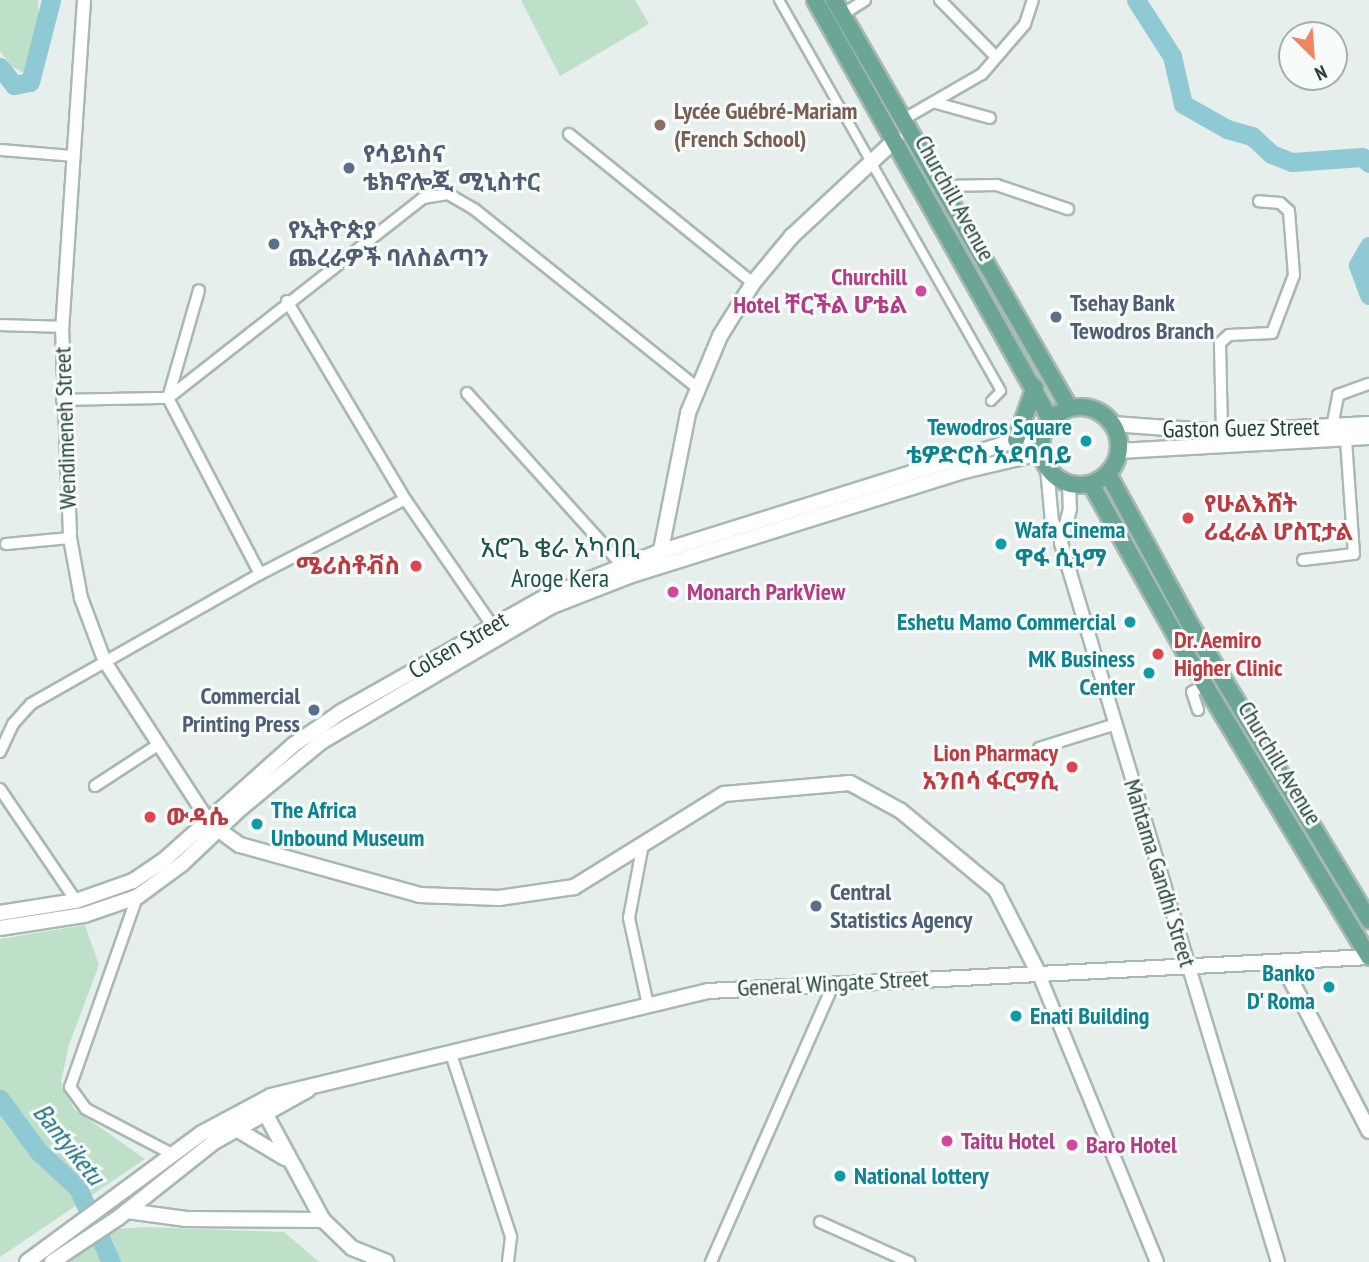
<!DOCTYPE html>
<html>
<head>
<meta charset="utf-8">
<style>
  body { margin:0 }
  #map { position:relative; width:1369px; height:1262px; overflow:hidden; background:#e6efeb; font-family:"PT Sans Narrow","Noto Sans Ethiopic",sans-serif }
  div>[style] { position:absolute }
  .green>* { inset:0; background:#bfe0c8 }
  .river>* { height:19px; margin:-9.5px; padding:0 9.5px; transform-origin:9.5px; border-radius:9.5px; background:#8ec9d4 }
  .roads { filter:drop-shadow(2px 0 #a8b8b2) drop-shadow(-2px 0 #a8b8b2) drop-shadow(0 2px #a8b8b2) drop-shadow(0 -2px #a8b8b2) }
  .pedestrian>* { height:8px; margin:-4px; padding:0 4px; transform-origin:4px; border-radius:4px; background:#fff }
  .minor>* { height:10px; margin:-5px; padding:0 5px; transform-origin:5px; border-radius:5px; background:#fff }
  .tertiary>* { height:12px; margin:-6px; padding:0 6px; transform-origin:6px; border-radius:6px; background:#fff }
  .secondary>* { height:14px; margin:-7px; padding:0 7px; transform-origin:7px; border-radius:7px; background:#fff }
  .primary>* { height:16px; margin:-8px; padding:0 8px; transform-origin:8px; border-radius:8px; background:#6aa596 }
  .primary>.ring { margin:-8px; padding:0; box-sizing:content-box; background:none; border:16px solid #6aa596; border-radius:50% }
  .dots>* { width:19px; height:19px; translate:-50% -50%; box-sizing:border-box; border:4px solid #f7fbf9; border-radius:50% }
  span { translate:-50% -50%; white-space:nowrap; text-align:center; line-height:1.15; -webkit-text-stroke:6px #f7fbf9; paint-order:stroke }
  .education-label { font-size:24px; color:#785e54; font-weight:700 }
  .left { translate:0 -50%; text-align:left }
  .service-label { font-size:24px; color:#4e5e75; font-weight:700 }
  .right { translate:-100% -50%; text-align:right }
  .street-label { font-size:24px; color:#24423a }
  .hotel-label { font-size:24px; color:#b23c85; font-weight:700 }
  .culture-label { font-size:24px; color:#0d838f; font-weight:700 }
  .health-label { font-size:24px; color:#be3a42; font-weight:700 }
  .neighbourhood-label { font-size:26px; color:#1f5548 }
  .water-label { font-size:26px; color:#1c6f80; font-style:italic }
  .north { position:absolute; left:1278px; top:21px; width:70px; height:70px; box-sizing:border-box; background:#f7fbf9; border:2px solid #a3b1ad; border-radius:50%; rotate:155deg; font-size:19px; font-weight:700; line-height:28px; text-align:center; color:#24423a }
  .north::after { content:''; display:block; margin:auto; width:24px; height:32px; background:#f4845f; clip-path:polygon(50% 0,100% 100%,50% 72%,0 100%) }
</style>
</head>
<body>
<div id="map">
  <div class="green">
    <div style="clip-path:polygon(0 0,38px 0,41px 43px,24px 73px,12px 67px,0 51px)"></div>
    <div style="clip-path:polygon(521px 0,635px 0,649px 24px,560px 76px)"></div>
    <div style="clip-path:polygon(85px 925px,99px 965px,69px 1045px,61px 1082px,74px 1109px,145px 1159px,0 1257px,0 939px)"></div>
    <div style="clip-path:polygon(145px 1227px,284px 1232px,319px 1262px,68px 1262px,119px 1229px)"></div>
  </div>
  <div class="river">
    <div style="left:1136px;top:0;width:67px;rotate:57.3deg"></div>
    <div style="left:1172px;top:56px;width:49px;rotate:77.1deg"></div>
    <div style="left:1183px;top:104px;width:51px;rotate:29.6deg"></div>
    <div style="left:1227px;top:129px;width:26px;rotate:16deg"></div>
    <div style="left:1252px;top:136px;width:26px;rotate:43deg"></div>
    <div style="left:1271px;top:154px;width:22px;rotate:21deg"></div>
    <div style="left:1292px;top:162px;width:70px;rotate:-4.1deg"></div>
    <div style="left:1362px;top:157px;width:9px;rotate:41deg"></div>
    <div style="left:0;top:67px;width:23px;rotate:52deg"></div>
    <div style="left:14px;top:85px;width:16px;rotate:-11deg"></div>
    <div style="left:30px;top:82px;width:85px;rotate:-75.6deg"></div>
    <div style="left:1369px;top:246px;width:22px;rotate:120deg"></div>
    <div style="left:1358px;top:265px;width:32px;rotate:70deg"></div>
    <div style="left:0;top:1099px;width:64px;rotate:53.8deg"></div>
    <div style="left:38px;top:1151px;width:54px;rotate:42.8deg"></div>
    <div style="left:78px;top:1188px;width:81px;rotate:66deg"></div>
  </div>
  <div class="roads">
    <div class="pedestrian">
      <div style="left:779px;top:0;width:445px;rotate:60.4deg"></div>
      <div style="left:999px;top:387px;width:4px;rotate:63deg"></div>
      <div style="left:1001px;top:391px;width:14px;rotate:135deg"></div>
    </div>
    <div class="minor">
      <div style="left:940px;top:0;width:80px;rotate:45.5deg"></div>
      <div style="left:843px;top:14px;width:26px;rotate:-32deg"></div>
      <div style="left:936px;top:103px;width:56px;rotate:15.5deg"></div>
      <div style="left:904px;top:119px;width:90px;rotate:-30deg"></div>
      <div style="left:982px;top:74px;width:66px;rotate:-49.3deg"></div>
      <div style="left:1025px;top:24px;width:25px;rotate:-72deg"></div>
      <div style="left:569px;top:134px;width:237px;rotate:39deg"></div>
      <div style="left:0;top:150px;width:73px;rotate:4.7deg"></div>
      <div style="left:942px;top:186px;width:55px;rotate:-1deg"></div>
      <div style="left:997px;top:185px;width:75px;rotate:18.7deg"></div>
      <div style="left:287px;top:301px;width:230px;rotate:59.2deg"></div>
      <div style="left:0;top:325px;width:62px;rotate:1.8deg"></div>
      <div style="left:467px;top:393px;width:230px;rotate:48deg"></div>
      <div style="left:62px;top:400px;width:106px;rotate:-1.1deg"></div>
      <div style="left:168px;top:398px;width:112px;rotate:-74deg"></div>
      <div style="left:1332px;top:427px;width:33px;rotate:-79deg"></div>
      <div style="left:1338px;top:395px;width:33px;rotate:-20deg"></div>
      <div style="left:1222px;top:432px;width:89px;rotate:-91.3deg"></div>
      <div style="left:1220px;top:343px;width:12px;rotate:-42deg"></div>
      <div style="left:1229px;top:335px;width:43px;rotate:-2.7deg"></div>
      <div style="left:1272px;top:333px;width:62px;rotate:-69.2deg"></div>
      <div style="left:1294px;top:275px;width:64px;rotate:-94.5deg"></div>
      <div style="left:1289px;top:211px;width:12px;rotate:-138deg"></div>
      <div style="left:1280px;top:203px;width:21px;rotate:-175deg"></div>
      <div style="left:6px;top:544px;width:64px;rotate:-5.4deg"></div>
      <div style="left:1303px;top:560px;width:51px;rotate:-6.7deg"></div>
      <div style="left:1354px;top:554px;width:115px;rotate:-94deg"></div>
      <div style="left:260px;top:574px;width:163px;rotate:-27.3deg"></div>
      <div style="left:405px;top:499px;width:153px;rotate:55.4deg"></div>
      <div style="left:1198px;top:710px;width:19px;rotate:-108deg"></div>
      <div style="left:1192px;top:692px;width:15px;rotate:-28deg"></div>
      <div style="left:1039px;top:748px;width:77px;rotate:-17.3deg"></div>
      <div style="left:0;top:752px;width:31px;rotate:-65deg"></div>
      <div style="left:13px;top:724px;width:27px;rotate:-48deg"></div>
      <div style="left:31px;top:704px;width:263px;rotate:-29.6deg"></div>
      <div style="left:260px;top:574px;width:199px;rotate:-117.6deg"></div>
      <div style="left:168px;top:398px;width:324px;rotate:-38.1deg"></div>
      <div style="left:423px;top:198px;width:25px;rotate:-9deg"></div>
      <div style="left:448px;top:194px;width:30px;rotate:30deg"></div>
      <div style="left:474px;top:209px;width:285px;rotate:38.7deg"></div>
      <div style="left:95px;top:786px;width:75px;rotate:-33.1deg"></div>
      <div style="left:0;top:789px;width:135px;rotate:55.8deg"></div>
      <div style="left:642px;top:849px;width:70px;rotate:100.7deg"></div>
      <div style="left:629px;top:918px;width:89px;rotate:77.7deg"></div>
      <div style="left:137px;top:897px;width:201px;rotate:109.4deg"></div>
      <div style="left:70px;top:1087px;width:27px;rotate:54deg"></div>
      <div style="left:86px;top:1109px;width:99px;rotate:27.6deg"></div>
      <div style="left:451px;top:1054px;width:193px;rotate:71.8deg"></div>
      <div style="left:511px;top:1237px;width:25px;rotate:97deg"></div>
      <div style="left:820px;top:1222px;width:98px;rotate:24.2deg"></div>
      <div style="left:711px;top:1262px;width:305px;rotate:-66.2deg"></div>
    </div>
    <div class="tertiary">
      <div style="left:84px;top:0;width:328px;rotate:93.8deg"></div>
      <div style="left:62px;top:327px;width:211px;rotate:87.8deg"></div>
      <div style="left:70px;top:538px;width:61px;rotate:79.6deg"></div>
      <div style="left:81px;top:598px;width:68px;rotate:69.4deg"></div>
      <div style="left:105px;top:662px;width:189px;rotate:56.9deg"></div>
      <div style="left:1047px;top:468px;width:54px;rotate:84.7deg"></div>
      <div style="left:1052px;top:522px;width:15px;rotate:58deg"></div>
      <div style="left:1069px;top:484px;width:25px;rotate:88deg"></div>
      <div style="left:1070px;top:509px;width:35px;rotate:105deg"></div>
      <div style="left:1061px;top:543px;width:751px;rotate:73.21deg"></div>
      <div style="left:1038px;top:972px;width:313px;rotate:67.7deg"></div>
    </div>
    <div class="secondary">
      <div style="left:1113px;top:424px;width:109px;rotate:4.2deg"></div>
      <div style="left:1222px;top:432px;width:147px;rotate:-3.1deg"></div>
      <div style="left:1119px;top:451px;width:250px;rotate:-3.2deg"></div>
      <div style="left:659px;top:560px;width:150px;rotate:-78.8deg"></div>
      <div style="left:688px;top:413px;width:83px;rotate:-67.4deg"></div>
      <div style="left:720px;top:336px;width:62px;rotate:-58.1deg"></div>
      <div style="left:753px;top:283px;width:61px;rotate:-50.3deg"></div>
      <div style="left:792px;top:236px;width:142px;rotate:-43deg"></div>
      <div style="left:212px;top:825px;width:34px;rotate:36deg"></div>
      <div style="left:240px;top:845px;width:187px;rotate:15.5deg"></div>
      <div style="left:420px;top:895px;width:79px;rotate:2.2deg"></div>
      <div style="left:499px;top:898px;width:76px;rotate:-8.3deg"></div>
      <div style="left:574px;top:887px;width:176px;rotate:-31.8deg"></div>
      <div style="left:724px;top:794px;width:126px;rotate:-5deg"></div>
      <div style="left:850px;top:783px;width:58px;rotate:28.8deg"></div>
      <div style="left:901px;top:811px;width:124px;rotate:39.7deg"></div>
      <div style="left:996px;top:890px;width:92px;rotate:62.9deg"></div>
      <div style="left:0;top:913px;width:77px;rotate:-9deg"></div>
      <div style="left:76px;top:901px;width:60px;rotate:-19.3deg"></div>
      <div style="left:133px;top:881px;width:36px;rotate:-34deg"></div>
      <div style="left:163px;top:861px;width:174px;rotate:-41.7deg"></div>
      <div style="left:293px;top:745px;width:58px;rotate:-34.5deg"></div>
      <div style="left:341px;top:712px;width:234px;rotate:-29.4deg"></div>
      <div style="left:545px;top:597px;width:123px;rotate:-21.5deg"></div>
      <div style="left:659px;top:552px;width:404px;rotate:-17.4deg"></div>
      <div style="left:0;top:928px;width:85px;rotate:-8.8deg"></div>
      <div style="left:84px;top:915px;width:56px;rotate:-18.8deg"></div>
      <div style="left:137px;top:897px;width:56px;rotate:-36.3deg"></div>
      <div style="left:182px;top:864px;width:81px;rotate:-43.5deg"></div>
      <div style="left:241px;top:808px;width:104px;rotate:-39.5deg"></div>
      <div style="left:321px;top:742px;width:266px;rotate:-30.5deg"></div>
      <div style="left:550px;top:607px;width:85px;rotate:-21.4deg"></div>
      <div style="left:629px;top:576px;width:351px;rotate:-17.4deg"></div>
      <div style="left:964px;top:471px;width:79px;rotate:-13.2deg"></div>
      <div style="left:1282px;top:963px;width:189px;rotate:62.6deg"></div>
      <div style="left:264px;top:1111px;width:124px;rotate:61.6deg"></div>
      <div style="left:323px;top:1220px;width:40px;rotate:44deg"></div>
      <div style="left:352px;top:1248px;width:37px;rotate:22deg"></div>
      <div style="left:238px;top:1130px;width:55px;rotate:30.8deg"></div>
      <div style="left:127px;top:1211px;width:60px;rotate:7.7deg"></div>
      <div style="left:186px;top:1219px;width:137px;rotate:0.4deg"></div>
      <div style="left:27px;top:1262px;width:217px;rotate:-36.4deg"></div>
      <div style="left:202px;top:1133px;width:78px;rotate:-28.2deg"></div>
      <div style="left:271px;top:1096px;width:449px;rotate:-13.5deg"></div>
      <div style="left:708px;top:991px;width:662px;rotate:-2.94deg"></div>
      <div style="left:52px;top:1262px;width:79px;rotate:-33.7deg"></div>
      <div style="left:118px;top:1218px;width:122px;rotate:-38.4deg"></div>
      <div style="left:214px;top:1142px;width:107px;rotate:-29deg"></div>
    </div>
    <div class="primary">
      <div style="left:815px;top:0;width:482px;rotate:60.7deg"></div>
      <div style="left:834px;top:0;width:471px;rotate:60deg"></div>
      <div class="ring" style="left:1041px;top:407px;width:62px;height:62px"></div>
      <div style="left:1016px;top:440px;width:56px;rotate:-70.3deg"></div>
      <div style="left:1108px;top:474px;width:167px;rotate:61.4deg"></div>
      <div style="left:1188px;top:621px;width:350px;rotate:58.8deg"></div>
      <div style="left:1091px;top:484px;width:193px;rotate:60.8deg"></div>
      <div style="left:1185px;top:652px;width:356px;rotate:58.9deg"></div>
    </div>
  </div>
  <div class="dots">
    <div style="left:660px;top:125px;background:#8d6e63"></div>
    <div style="left:349px;top:168px;background:#5c6f8a"></div>
    <div style="left:274px;top:244px;background:#5c6f8a"></div>
    <div style="left:921px;top:291px;background:#d1479c"></div>
    <div style="left:1056px;top:317px;background:#5c6f8a"></div>
    <div style="left:1086px;top:441px;background:#0f9aa8"></div>
    <div style="left:1188px;top:518px;background:#e0444e"></div>
    <div style="left:1001px;top:544px;background:#0f9aa8"></div>
    <div style="left:416px;top:566px;background:#e0444e"></div>
    <div style="left:673px;top:592px;background:#d1479c"></div>
    <div style="left:1130px;top:622px;background:#0f9aa8"></div>
    <div style="left:1158px;top:654px;background:#e0444e"></div>
    <div style="left:1149px;top:673px;background:#0f9aa8"></div>
    <div style="left:314px;top:710px;background:#5c6f8a"></div>
    <div style="left:1072px;top:767px;background:#e0444e"></div>
    <div style="left:150px;top:817px;background:#e0444e"></div>
    <div style="left:257px;top:824px;background:#0f9aa8"></div>
    <div style="left:816px;top:906px;background:#5c6f8a"></div>
    <div style="left:1329px;top:987px;background:#0f9aa8"></div>
    <div style="left:1016px;top:1016px;background:#0f9aa8"></div>
    <div style="left:947px;top:1141px;background:#d1479c"></div>
    <div style="left:1072px;top:1145px;background:#d1479c"></div>
    <div style="left:840px;top:1176px;background:#0f9aa8"></div>
  </div>
  <div class="education-label">
    <span class="left" style="left:674px;top:125px">Lycée Guébré-Mariam<br>(French School)</span>
  </div>
  <div class="service-label">
    <span class="left" style="left:363px;top:168px">የሳይነስና<br>ቴክኖሎጂ ሚኒስተር</span>
    <span class="left" style="left:288px;top:244px">የኢትዮጵያ<br>ጨረራዎች ባለስልጣን</span>
    <span class="left" style="left:1070px;top:317px">Tsehay Bank<br>Tewodros Branch</span>
    <span class="right" style="left:300px;top:710px">Commercial<br>Printing Press</span>
    <span class="left" style="left:830px;top:906px">Central<br>Statistics Agency</span>
  </div>
  <div class="street-label">
    <span style="left:955px;top:198px;rotate:61deg">Churchill Avenue</span>
    <span style="left:65px;top:428px;rotate:-92deg">Wendimeneh Street</span>
    <span style="left:1241px;top:428px;rotate:-1deg">Gaston Guez Street</span>
    <span style="left:458px;top:645px;rotate:-30deg">Colsen Street</span>
    <span style="left:1280px;top:763px;rotate:59deg">Churchill Avenue</span>
    <span style="left:1160px;top:873px;rotate:73deg">Mahtama Gandhi Street</span>
    <span style="left:833px;top:983px;rotate:-3deg">General Wingate Street</span>
  </div>
  <div class="hotel-label">
    <span class="right" style="left:907px;top:291px">Churchill<br>Hotel ቸርችል ሆቴል</span>
    <span class="left" style="left:687px;top:592px">Monarch ParkView</span>
    <span class="left" style="left:961px;top:1141px">Taitu Hotel</span>
    <span class="left" style="left:1086px;top:1145px">Baro Hotel</span>
  </div>
  <div class="culture-label">
    <span class="right" style="left:1072px;top:441px">Tewodros Square<br>ቴዎድሮስ አደባባይ</span>
    <span class="left" style="left:1015px;top:544px">Wafa Cinema<br>ዋፋ ሲኒማ</span>
    <span class="right" style="left:1116px;top:622px">Eshetu Mamo Commercial</span>
    <span class="right" style="left:1135px;top:673px">MK Business<br>Center</span>
    <span class="left" style="left:271px;top:824px">The Africa<br>Unbound Museum</span>
    <span class="right" style="left:1315px;top:987px">Banko<br>D' Roma</span>
    <span class="left" style="left:1030px;top:1016px">Enati Building</span>
    <span class="left" style="left:854px;top:1176px">National lottery</span>
  </div>
  <div class="health-label">
    <span class="left" style="left:1204px;top:518px">የሁልእሸት<br>ሪፈራል ሆስፒታል</span>
    <span class="right" style="left:400px;top:566px">ሜሪስቶቭስ</span>
    <span class="left" style="left:1174px;top:654px">Dr. Aemiro<br>Higher Clinic</span>
    <span class="right" style="left:1058px;top:767px">Lion Pharmacy<br>አንበሳ ፋርማሲ</span>
    <span class="left" style="left:166px;top:817px">ውዳሴ</span>
  </div>
  <div class="neighbourhood-label">
    <span style="left:560px;top:563px">አሮጌ ቄራ አካባቢ<br>Aroge Kera</span>
  </div>
  <div class="water-label">
    <span style="left:69px;top:1144px;rotate:51deg">Bantyiketu</span>
  </div>
  <div class="north">N</div>
</div>
</body>
</html>
